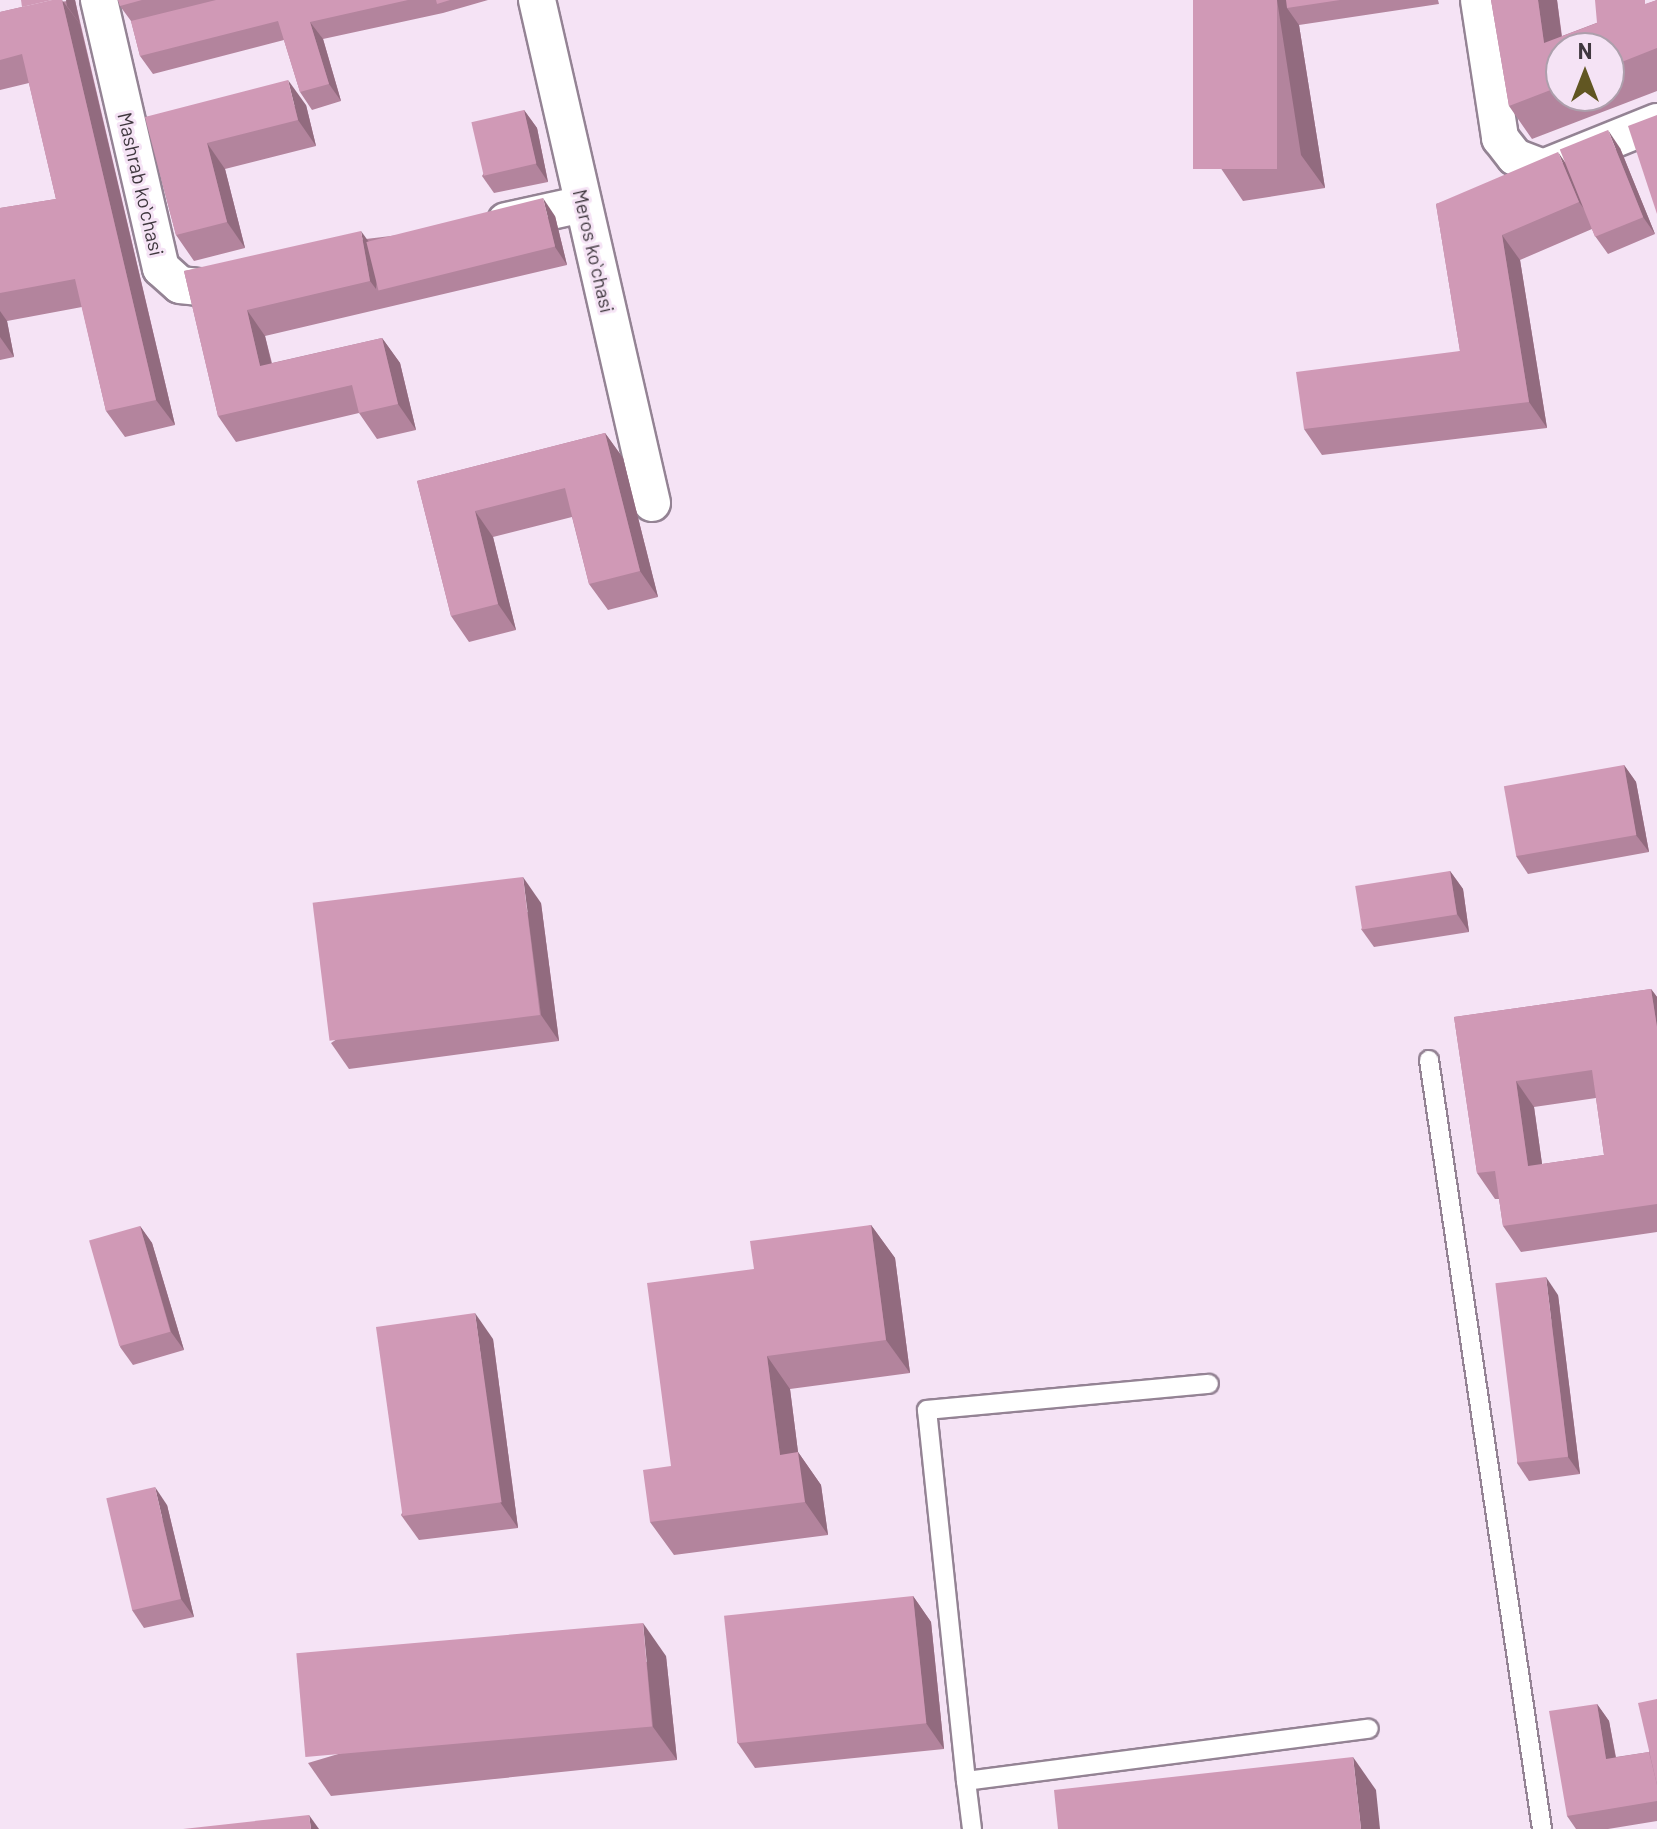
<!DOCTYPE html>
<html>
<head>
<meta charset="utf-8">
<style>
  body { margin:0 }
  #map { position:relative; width:1657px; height:1829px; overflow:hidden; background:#f5e3f5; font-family:Barlow,sans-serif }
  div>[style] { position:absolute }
  .roads { filter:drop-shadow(2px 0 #948394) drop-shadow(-2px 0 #948394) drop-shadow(0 2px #948394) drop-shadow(0 -2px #948394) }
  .lane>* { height:18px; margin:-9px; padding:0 9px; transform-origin:9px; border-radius:9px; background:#fff }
  .street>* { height:36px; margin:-18px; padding:0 18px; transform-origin:18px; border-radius:18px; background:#fff }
  .wall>* { inset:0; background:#b3849d }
  .shaded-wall>* { inset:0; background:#926b7f }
  .building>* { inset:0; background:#d099b6; transform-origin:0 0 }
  span { translate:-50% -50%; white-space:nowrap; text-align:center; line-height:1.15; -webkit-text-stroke:6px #f5e3f5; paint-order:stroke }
  .street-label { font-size:20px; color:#40383f }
  .north { position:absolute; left:1545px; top:32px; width:80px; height:80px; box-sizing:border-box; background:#f5e3f5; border:2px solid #ad9fac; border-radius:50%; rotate:0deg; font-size:22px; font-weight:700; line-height:32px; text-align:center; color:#40383f }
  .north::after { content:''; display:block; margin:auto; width:28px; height:36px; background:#615622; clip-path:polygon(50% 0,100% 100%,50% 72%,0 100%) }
</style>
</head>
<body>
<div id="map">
  <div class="roads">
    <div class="lane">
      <div style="left:1429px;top:1060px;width:777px;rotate:81.64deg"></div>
      <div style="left:966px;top:1781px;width:373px;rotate:-96deg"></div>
      <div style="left:927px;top:1410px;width:283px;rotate:-5.3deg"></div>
      <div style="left:972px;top:1829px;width:48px;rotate:-97.1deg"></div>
      <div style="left:966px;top:1781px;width:406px;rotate:-7.4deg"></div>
    </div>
    <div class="street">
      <div style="left:99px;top:0;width:275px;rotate:77deg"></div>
      <div style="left:161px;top:268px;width:25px;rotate:42deg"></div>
      <div style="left:180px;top:285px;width:30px;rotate:6deg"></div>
      <div style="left:210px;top:288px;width:28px;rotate:-13deg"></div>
      <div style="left:537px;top:0;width:516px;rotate:77.12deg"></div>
      <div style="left:1479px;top:0;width:140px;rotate:81.3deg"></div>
      <div style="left:1500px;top:138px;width:24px;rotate:52deg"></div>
      <div style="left:1515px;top:157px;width:30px;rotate:21deg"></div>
      <div style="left:1543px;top:168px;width:123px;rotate:-22deg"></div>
      <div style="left:506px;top:221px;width:79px;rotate:-12.4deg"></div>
    </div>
  </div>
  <div class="wall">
    <div style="clip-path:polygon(75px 0,175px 425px,125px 437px,106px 411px,82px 307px,7px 321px,14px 357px,0 360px,0 208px,56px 199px,29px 83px,0 90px,0 12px,22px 7px)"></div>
    <div style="clip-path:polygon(118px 0,488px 0,443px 13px,323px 39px,341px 101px,312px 110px,300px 92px,284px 40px,153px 74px,140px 56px,131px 21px,120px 6px)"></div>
    <div style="clip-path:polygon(1193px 0,1438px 0,1439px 4px,1299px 25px,1325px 188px,1243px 201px,1220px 167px)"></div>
    <div style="clip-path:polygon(evenodd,1491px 0,1557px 0,1562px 36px,1657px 0,1657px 91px,1532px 139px,1509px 106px,1491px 0,1561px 48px,1609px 48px,1609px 96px,1561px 96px,1561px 48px)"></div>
    <div style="clip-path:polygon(306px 105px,316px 146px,225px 169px,245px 248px,194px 261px,176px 235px,145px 117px)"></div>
    <div style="clip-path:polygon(524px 110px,537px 128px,548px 182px,494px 193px,482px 176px)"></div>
    <div style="clip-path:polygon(1620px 148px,1655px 234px,1608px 254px,1595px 236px,1592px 229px,1520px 260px,1547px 428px,1322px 455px,1304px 429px,1460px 351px,1436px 204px,1565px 162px)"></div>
    <div style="clip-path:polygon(555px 216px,567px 265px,265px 336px,272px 363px,382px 338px,400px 363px,416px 430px,377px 439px,359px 413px,236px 442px,218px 416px,184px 271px,366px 239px)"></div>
    <div style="clip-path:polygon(605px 433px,623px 458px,658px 597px,608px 610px,589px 584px,572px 517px,493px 537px,516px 630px,469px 642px,451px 616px,417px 481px)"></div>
    <div style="clip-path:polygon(1624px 765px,1636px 782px,1649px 852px,1528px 874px,1516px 856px)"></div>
    <div style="clip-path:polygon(1450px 871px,1463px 889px,1469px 932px,1374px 947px,1361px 929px)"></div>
    <div style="clip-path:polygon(541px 903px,559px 1041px,349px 1069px,331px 1043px)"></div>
    <div style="clip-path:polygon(evenodd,1651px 989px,1657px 997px,1657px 1232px,1521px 1252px,1503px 1226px,1499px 1199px,1495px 1199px,1477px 1173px,1454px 1017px,1651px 989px,1596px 1098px,1604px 1155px,1542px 1164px,1534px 1107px,1596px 1098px)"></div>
    <div style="clip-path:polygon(871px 1225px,895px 1258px,910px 1373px,790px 1389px,798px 1452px,821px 1485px,828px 1535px,674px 1555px,650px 1522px,754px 1269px)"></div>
    <div style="clip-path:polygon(140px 1226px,152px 1243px,184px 1350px,133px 1365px,120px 1347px)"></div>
    <div style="clip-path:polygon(1558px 1295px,1580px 1474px,1529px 1481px,1517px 1463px)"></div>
    <div style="clip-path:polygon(493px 1339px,518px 1528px,419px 1540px,401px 1515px)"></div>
    <div style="clip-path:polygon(167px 1505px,194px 1617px,144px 1628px,132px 1610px)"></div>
    <div style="clip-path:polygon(913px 1596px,931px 1622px,944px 1749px,755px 1768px,737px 1742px)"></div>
    <div style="clip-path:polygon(666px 1656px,677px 1760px,331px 1796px,308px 1763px)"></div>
    <div style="clip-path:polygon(1657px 1699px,1657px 1821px,1608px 1829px,1576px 1829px,1567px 1816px,1597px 1704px,1609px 1721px,1616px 1757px,1649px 1752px)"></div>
  </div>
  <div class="shaded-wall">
    <div style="clip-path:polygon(62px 0,80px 24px,175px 425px,156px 400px)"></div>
    <div style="clip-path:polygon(66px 0,75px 0,80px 24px,67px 6px)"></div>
    <div style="clip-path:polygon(1277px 0,1295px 0,1287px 8px,1299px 25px,1325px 188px,1301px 155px)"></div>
    <div style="clip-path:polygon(1538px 0,1557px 0,1563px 48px,1544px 43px)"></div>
    <div style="clip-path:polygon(310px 22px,323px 39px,341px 101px,329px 84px)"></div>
    <div style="clip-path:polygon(288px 80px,306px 105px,316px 146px,298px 120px)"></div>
    <div style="clip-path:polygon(524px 110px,537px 128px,548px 182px,536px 164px)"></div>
    <div style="clip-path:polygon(1608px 130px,1620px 148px,1655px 234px,1643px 217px)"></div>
    <div style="clip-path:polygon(207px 143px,225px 169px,245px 248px,227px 222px)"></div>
    <div style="clip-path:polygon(1558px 152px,1576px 178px,1597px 227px,1579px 202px)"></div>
    <div style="clip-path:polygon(543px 198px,555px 216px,567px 265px,555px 247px)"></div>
    <div style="clip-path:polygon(361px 231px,379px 256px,376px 289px,370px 281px)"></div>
    <div style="clip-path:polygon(1502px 235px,1520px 260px,1547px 428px,1529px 402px)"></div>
    <div style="clip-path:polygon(247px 310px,265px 336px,278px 392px,260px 366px)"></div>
    <div style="clip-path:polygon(0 311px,7px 321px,14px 357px,0 337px)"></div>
    <div style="clip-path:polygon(382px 338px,400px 363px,416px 430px,398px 404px)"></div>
    <div style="clip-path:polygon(605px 433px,623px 458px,658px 597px,640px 571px)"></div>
    <div style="clip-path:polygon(475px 511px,493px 537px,516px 630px,498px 604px)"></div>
    <div style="clip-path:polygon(1624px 765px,1636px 782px,1649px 852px,1636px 835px)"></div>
    <div style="clip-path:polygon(1450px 871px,1463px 889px,1469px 932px,1457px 914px)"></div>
    <div style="clip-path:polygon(523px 877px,541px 903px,559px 1041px,541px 1015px)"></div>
    <div style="clip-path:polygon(1651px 989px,1657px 997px,1657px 1027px)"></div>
    <div style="clip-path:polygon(1516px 1081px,1534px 1107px,1546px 1192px,1528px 1166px)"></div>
    <div style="clip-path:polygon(871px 1225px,895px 1258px,910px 1373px,886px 1340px)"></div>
    <div style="clip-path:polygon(140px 1226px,152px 1243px,184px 1350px,171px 1332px)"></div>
    <div style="clip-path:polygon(1546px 1277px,1558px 1295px,1580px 1474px,1568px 1457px)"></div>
    <div style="clip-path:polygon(475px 1313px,493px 1339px,518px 1528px,500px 1502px)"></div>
    <div style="clip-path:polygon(767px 1356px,790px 1389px,798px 1452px,821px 1485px,828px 1535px,805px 1502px,780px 1455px)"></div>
    <div style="clip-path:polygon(155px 1487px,167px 1505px,194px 1617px,181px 1599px)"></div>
    <div style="clip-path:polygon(913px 1596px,931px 1622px,944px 1749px,926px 1723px)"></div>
    <div style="clip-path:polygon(643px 1623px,666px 1656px,677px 1760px,653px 1727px)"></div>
    <div style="clip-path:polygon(1597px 1704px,1609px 1721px,1619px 1776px,1606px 1759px)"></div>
    <div style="clip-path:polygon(1353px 1757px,1376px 1790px,1380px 1829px,1361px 1829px)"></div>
    <div style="clip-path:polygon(309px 1815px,319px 1829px,311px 1829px)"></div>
  </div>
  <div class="building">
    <div style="clip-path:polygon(21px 0,52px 0,22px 7px)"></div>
    <div style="clip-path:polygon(52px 0,62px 0,156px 400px,106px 411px,75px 279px,0 293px,0 208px,56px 199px,22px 54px,0 60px,0 12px)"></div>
    <div style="clip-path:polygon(118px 0,142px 0,120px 6px)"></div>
    <div style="clip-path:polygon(216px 0,408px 0,310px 22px,329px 84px,300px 92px,278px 21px,140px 56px,131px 21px)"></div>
    <div style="clip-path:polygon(436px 0,450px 0,437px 4px)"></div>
    <div style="left:1193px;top:0;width:84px;height:169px"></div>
    <div style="clip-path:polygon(1286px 0,1340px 0,1287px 8px)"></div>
    <div style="clip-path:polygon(1491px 0,1538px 0,1544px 43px,1597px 23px,1595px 0,1645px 0,1645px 4px,1657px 0,1657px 48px,1609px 67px,1609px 48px,1561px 48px,1561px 86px,1509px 106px)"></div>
    <div style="clip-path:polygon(288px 80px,298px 120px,207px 143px,227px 222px,176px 235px,145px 117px)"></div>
    <div style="left:524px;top:110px;width:55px;height:54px;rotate:77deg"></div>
    <div style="clip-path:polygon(1657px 115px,1657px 214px,1628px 126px)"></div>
    <div style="left:1608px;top:130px;width:94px;height:52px;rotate:68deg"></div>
    <div style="clip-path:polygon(1558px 152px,1579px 202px,1502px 235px,1529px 402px,1304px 429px,1296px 372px,1460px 351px,1436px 204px)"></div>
    <div style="left:543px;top:198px;width:50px;height:182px;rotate:76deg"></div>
    <div style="clip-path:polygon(361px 231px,370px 281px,247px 310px,260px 366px,382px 338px,398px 404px,359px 413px,352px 385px,218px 416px,184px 271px)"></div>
    <div style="clip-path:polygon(605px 433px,640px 571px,589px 584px,565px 488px,475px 511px,498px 604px,451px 616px,417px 481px)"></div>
    <div style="left:1624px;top:765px;width:71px;height:122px;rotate:80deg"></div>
    <div style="left:1450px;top:871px;width:44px;height:96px;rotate:81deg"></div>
    <div style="left:523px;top:877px;width:139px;height:212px;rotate:83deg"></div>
    <div style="clip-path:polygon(evenodd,1651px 989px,1657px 1027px,1657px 1204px,1503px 1226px,1495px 1171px,1477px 1173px,1454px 1017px,1651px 989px,1592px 1070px,1604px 1155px,1528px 1166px,1516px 1081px,1592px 1070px)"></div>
    <div style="clip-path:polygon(871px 1225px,886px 1340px,767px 1356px,780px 1455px,798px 1452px,805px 1502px,650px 1522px,643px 1470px,671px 1466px,647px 1283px,754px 1269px,750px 1241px)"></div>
    <div style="left:140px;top:1226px;width:110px;height:53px;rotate:74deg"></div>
    <div style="left:1546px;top:1277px;width:181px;height:51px;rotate:83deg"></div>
    <div style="left:475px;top:1313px;width:191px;height:100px;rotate:82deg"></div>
    <div style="left:155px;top:1487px;width:115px;height:50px;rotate:77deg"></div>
    <div style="left:913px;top:1596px;width:128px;height:190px;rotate:84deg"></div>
    <div style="left:643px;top:1623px;width:104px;height:348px;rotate:85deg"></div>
    <div style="clip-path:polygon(1657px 1699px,1657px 1785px,1638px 1703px)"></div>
    <div style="clip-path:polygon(1597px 1704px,1606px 1759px,1649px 1752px,1657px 1785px,1657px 1801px,1567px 1816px,1549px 1711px)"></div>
    <div style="clip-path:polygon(1353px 1757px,1361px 1829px,1058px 1829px,1054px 1790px)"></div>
    <div style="clip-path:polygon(309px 1815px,311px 1829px,183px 1829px)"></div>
  </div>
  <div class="street-label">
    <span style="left:141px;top:184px;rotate:77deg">Mashrab koʻchasi</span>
    <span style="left:594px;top:251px;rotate:77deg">Meros koʻchasi</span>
  </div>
  <div class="north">N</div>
</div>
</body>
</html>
